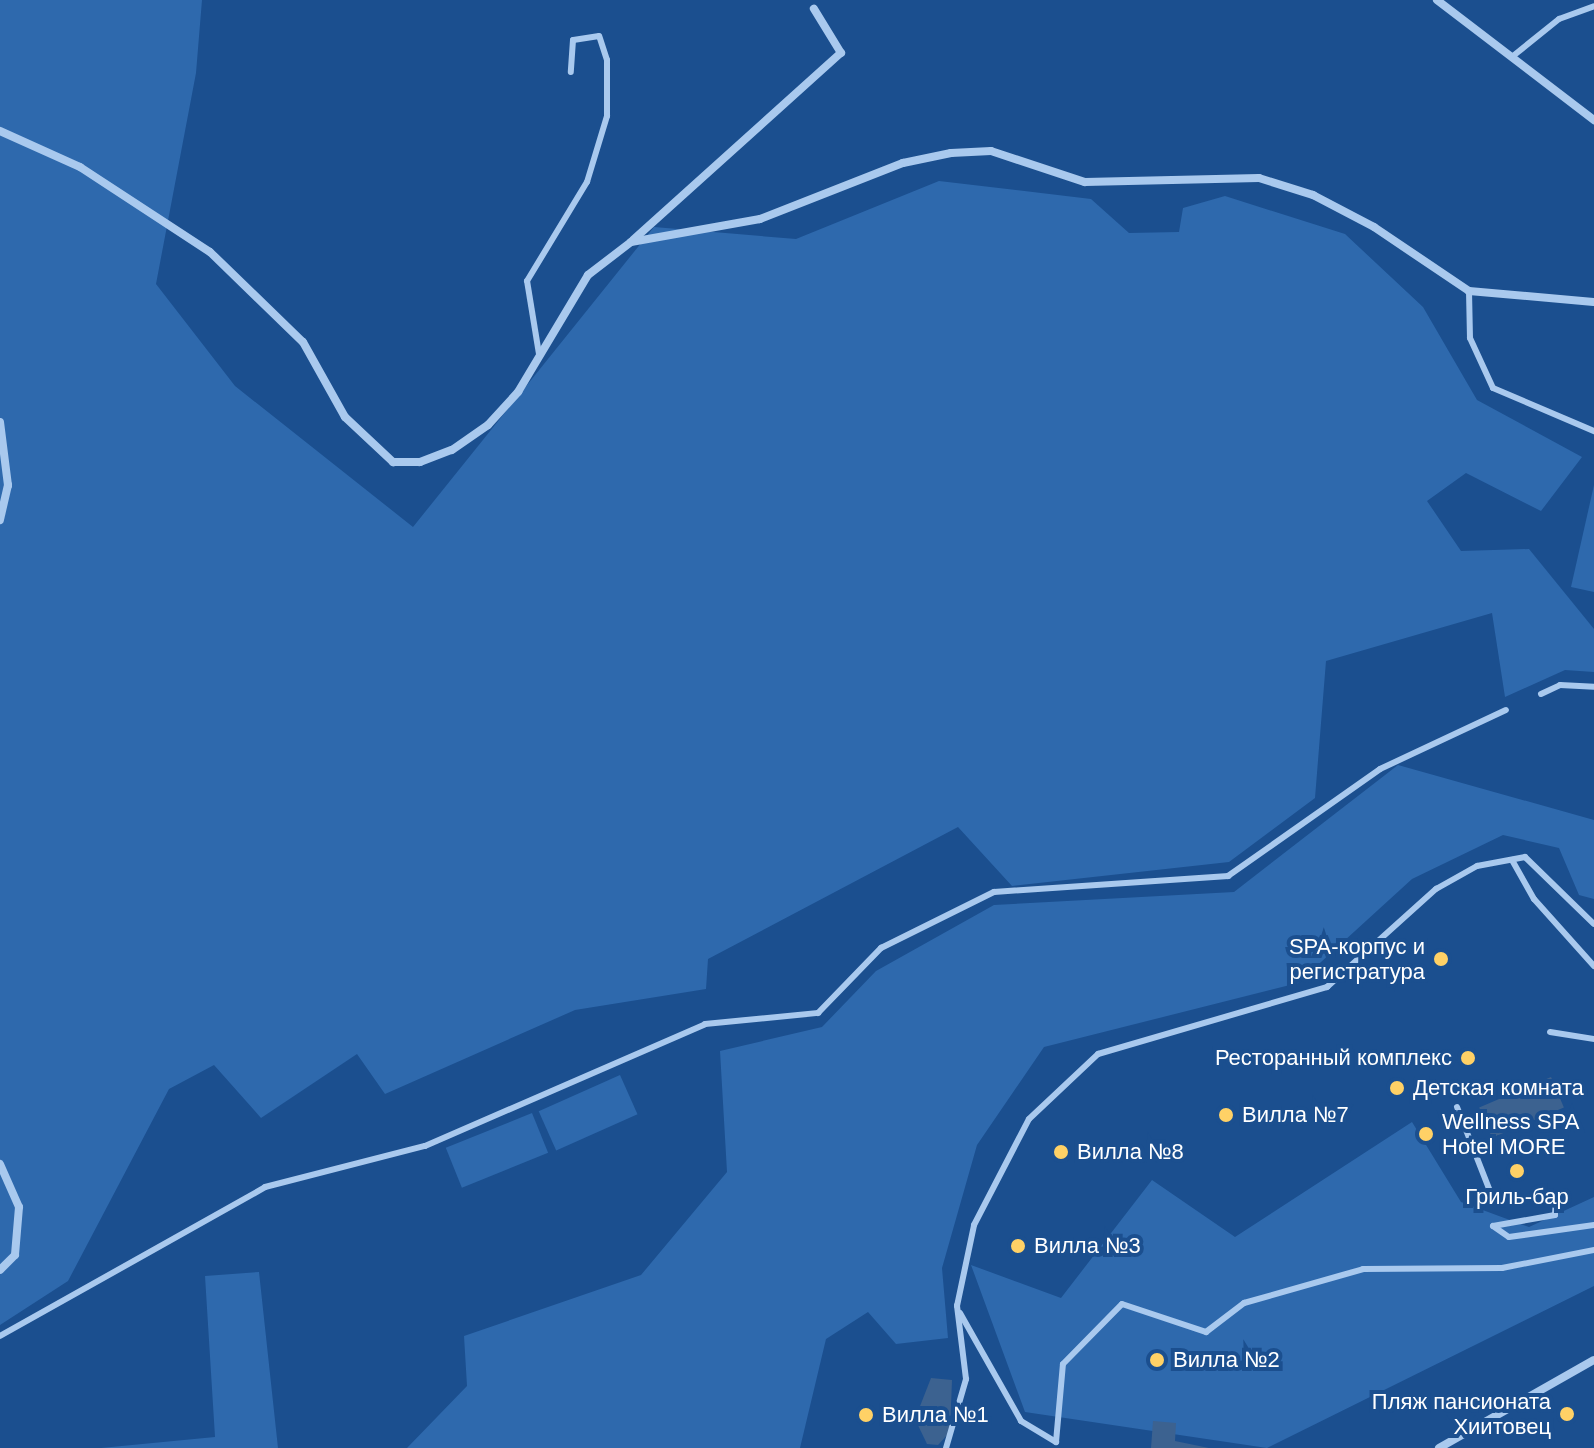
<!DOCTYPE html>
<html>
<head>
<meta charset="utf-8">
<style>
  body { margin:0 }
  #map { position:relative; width:1594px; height:1448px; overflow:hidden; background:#1b4f8f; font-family:Arial,sans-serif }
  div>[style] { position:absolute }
  .green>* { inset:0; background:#2e69ad; transform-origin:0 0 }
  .water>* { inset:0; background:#3c6290; transform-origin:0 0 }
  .service>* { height:6px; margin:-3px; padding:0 3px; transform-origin:3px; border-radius:3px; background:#a9c9ee }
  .minor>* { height:8px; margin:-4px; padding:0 4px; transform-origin:4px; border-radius:4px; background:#a9c9ee }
  .dots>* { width:22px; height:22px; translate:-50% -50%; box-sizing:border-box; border:4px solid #1b4f8f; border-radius:50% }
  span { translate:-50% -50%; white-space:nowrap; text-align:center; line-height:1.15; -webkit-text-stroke:8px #1b4f8f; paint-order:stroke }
  .poi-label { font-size:22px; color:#fff }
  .right { translate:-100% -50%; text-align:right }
  .left { translate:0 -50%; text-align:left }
</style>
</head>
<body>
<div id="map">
  <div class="green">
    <div style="clip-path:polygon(0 0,202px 0,196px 73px,156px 284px,235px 386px,413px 527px,654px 227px,796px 239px,939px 181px,1091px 199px,1129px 233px,1179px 232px,1183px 208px,1225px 196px,1345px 234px,1423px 307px,1477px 400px,1582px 457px,1541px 511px,1466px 473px,1427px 501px,1461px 551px,1529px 549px,1594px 629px,1594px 672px,1565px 670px,1505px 697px,1492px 613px,1326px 661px,1315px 798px,1229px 862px,1012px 886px,958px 827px,708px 959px,706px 989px,575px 1010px,385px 1094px,357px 1054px,261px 1118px,214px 1065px,169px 1089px,68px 1281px,0 1325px)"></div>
    <div style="clip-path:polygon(1594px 485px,1594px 592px,1571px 587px)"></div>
    <div style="clip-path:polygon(1398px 765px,1594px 820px,1594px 899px,1579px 895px,1559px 848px,1503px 835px,1412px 879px,1298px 983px,1044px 1047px,977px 1145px,942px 1268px,948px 1338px,896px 1344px,868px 1312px,826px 1339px,800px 1448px,407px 1448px,467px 1386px,464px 1336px,641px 1275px,727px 1172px,720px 1051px,822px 1027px,876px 971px,994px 905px,1234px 892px)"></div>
    <div style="left:620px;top:1075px;width:43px;height:89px;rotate:66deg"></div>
    <div style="left:532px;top:1113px;width:43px;height:93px;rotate:68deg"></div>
    <div style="clip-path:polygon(1412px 1122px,1461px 1202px,1529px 1227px,1594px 1197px,1594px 1286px,1267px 1448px,1025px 1412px,971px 1265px,1061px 1298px,1152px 1180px,1235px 1237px)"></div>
    <div style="clip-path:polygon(259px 1272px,278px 1448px,101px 1448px,215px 1437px,205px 1276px)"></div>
  </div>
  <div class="water">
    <div style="left:1551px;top:1077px;width:33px;height:78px;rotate:67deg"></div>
    <div style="clip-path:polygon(931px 1378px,952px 1380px,950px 1432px,938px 1445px,927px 1444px,915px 1419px)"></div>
    <div style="clip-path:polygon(1153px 1421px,1176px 1423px,1175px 1441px,1209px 1448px,1151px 1448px)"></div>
  </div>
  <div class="service">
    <div style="left:1513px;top:56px;width:59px;rotate:-38.8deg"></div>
    <div style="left:1559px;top:19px;width:37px;rotate:-20deg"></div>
    <div style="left:1469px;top:291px;width:47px;rotate:88.8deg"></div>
    <div style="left:1470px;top:338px;width:55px;rotate:65.3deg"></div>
    <div style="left:1493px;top:388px;width:110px;rotate:23.1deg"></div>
    <div style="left:539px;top:354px;width:74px;rotate:-99.3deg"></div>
    <div style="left:527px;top:281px;width:116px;rotate:-58.8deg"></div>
    <div style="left:587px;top:182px;width:69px;rotate:-73.1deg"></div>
    <div style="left:607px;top:116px;width:56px;rotate:-90deg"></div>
    <div style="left:607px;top:60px;width:25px;rotate:-108deg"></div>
    <div style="left:599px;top:36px;width:26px;rotate:171deg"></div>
    <div style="left:573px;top:40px;width:32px;rotate:94deg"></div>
    <div style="left:1541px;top:694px;width:21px;rotate:-25deg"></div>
    <div style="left:1560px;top:685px;width:34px;rotate:3deg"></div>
    <div style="left:1512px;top:860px;width:45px;rotate:60.6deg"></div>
    <div style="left:1534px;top:899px;width:90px;rotate:48.2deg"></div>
    <div style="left:1550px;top:1032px;width:45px;rotate:9deg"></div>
    <div style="left:1457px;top:1107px;width:99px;rotate:68.6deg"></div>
    <div style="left:1493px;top:1199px;width:63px;rotate:0.9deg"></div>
    <div style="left:1556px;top:1200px;width:15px;rotate:94deg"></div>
    <div style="left:1555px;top:1215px;width:63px;rotate:169.9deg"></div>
    <div style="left:1493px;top:1226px;width:19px;rotate:35deg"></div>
    <div style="left:1509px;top:1237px;width:86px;rotate:-8deg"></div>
    <div style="left:960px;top:1313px;width:124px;rotate:60.5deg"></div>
    <div style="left:1021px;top:1421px;width:41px;rotate:31deg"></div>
    <div style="left:1056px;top:1442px;width:78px;rotate:-84.9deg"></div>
    <div style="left:1063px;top:1364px;width:84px;rotate:-45.5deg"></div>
    <div style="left:1122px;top:1304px;width:89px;rotate:18.4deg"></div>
    <div style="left:1206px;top:1332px;width:48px;rotate:-37.3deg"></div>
    <div style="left:1244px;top:1303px;width:124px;rotate:-15.9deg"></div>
    <div style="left:1363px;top:1269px;width:139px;rotate:-0.4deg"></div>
    <div style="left:1502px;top:1268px;width:94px;rotate:-11.1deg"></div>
    <div style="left:0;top:1336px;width:304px;rotate:-29.3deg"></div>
    <div style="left:265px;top:1187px;width:165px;rotate:-14.4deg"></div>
    <div style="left:425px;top:1146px;width:305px;rotate:-23.5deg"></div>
    <div style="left:705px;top:1024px;width:114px;rotate:-5.6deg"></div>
    <div style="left:818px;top:1013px;width:91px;rotate:-45.9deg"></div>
    <div style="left:881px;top:948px;width:126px;rotate:-26.4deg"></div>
    <div style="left:994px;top:892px;width:235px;rotate:-3.9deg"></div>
    <div style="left:1228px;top:876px;width:186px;rotate:-35.1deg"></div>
    <div style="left:1380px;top:769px;width:139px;rotate:-25.1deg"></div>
    <div style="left:946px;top:1448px;width:72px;rotate:-73.8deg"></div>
    <div style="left:966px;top:1379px;width:74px;rotate:-97deg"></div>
    <div style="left:957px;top:1306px;width:83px;rotate:-78.1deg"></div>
    <div style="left:974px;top:1225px;width:119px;rotate:-62.6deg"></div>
    <div style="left:1029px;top:1119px;width:95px;rotate:-43.3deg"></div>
    <div style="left:1098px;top:1054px;width:239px;rotate:-16.3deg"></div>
    <div style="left:1327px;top:987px;width:147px;rotate:-42deg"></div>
    <div style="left:1436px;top:889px;width:47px;rotate:-29.3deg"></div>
    <div style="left:1477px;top:866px;width:49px;rotate:-10.6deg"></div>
    <div style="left:1525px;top:857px;width:96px;rotate:44.2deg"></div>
  </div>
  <div class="minor">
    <div style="left:1437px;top:0;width:198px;rotate:37.4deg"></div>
    <div style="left:0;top:131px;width:88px;rotate:24.2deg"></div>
    <div style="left:80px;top:167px;width:155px;rotate:33.2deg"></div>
    <div style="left:210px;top:252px;width:129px;rotate:44.1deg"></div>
    <div style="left:303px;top:342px;width:86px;rotate:60.8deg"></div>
    <div style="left:345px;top:417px;width:66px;rotate:43.2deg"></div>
    <div style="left:393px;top:462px;width:27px"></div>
    <div style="left:420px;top:462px;width:34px;rotate:-21deg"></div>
    <div style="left:452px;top:450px;width:44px;rotate:-34.8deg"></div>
    <div style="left:488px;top:425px;width:45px;rotate:-47.7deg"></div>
    <div style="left:518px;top:392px;width:136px;rotate:-59.1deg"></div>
    <div style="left:588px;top:275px;width:54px;rotate:-37.5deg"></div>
    <div style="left:631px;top:242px;width:131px;rotate:-10.1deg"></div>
    <div style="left:760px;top:219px;width:154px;rotate:-21.4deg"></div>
    <div style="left:903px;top:163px;width:49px;rotate:-11.8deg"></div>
    <div style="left:951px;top:153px;width:40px;rotate:-2.9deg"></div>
    <div style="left:991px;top:151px;width:99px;rotate:18.3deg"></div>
    <div style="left:1085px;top:182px;width:174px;rotate:-1.3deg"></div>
    <div style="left:1259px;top:178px;width:57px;rotate:17.5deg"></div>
    <div style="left:1313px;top:195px;width:69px;rotate:27.7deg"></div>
    <div style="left:1374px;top:227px;width:115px;rotate:34deg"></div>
    <div style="left:1469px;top:291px;width:125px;rotate:5deg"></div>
    <div style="left:633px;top:240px;width:280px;rotate:-42deg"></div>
    <div style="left:841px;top:53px;width:52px;rotate:-121.5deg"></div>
    <div style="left:0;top:422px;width:64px;rotate:82.8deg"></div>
    <div style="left:8px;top:485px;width:36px;rotate:103deg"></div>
    <div style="left:0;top:1164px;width:47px;rotate:66.2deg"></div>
    <div style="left:19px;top:1207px;width:48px;rotate:94.8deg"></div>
    <div style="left:15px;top:1255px;width:21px;rotate:135deg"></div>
    <div style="left:1439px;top:1448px;width:178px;rotate:-29.6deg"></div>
  </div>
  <div class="dots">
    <div style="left:1441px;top:959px;background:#ffd166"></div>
    <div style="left:1468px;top:1058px;background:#ffd166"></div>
    <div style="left:1397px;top:1088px;background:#ffd166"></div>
    <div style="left:1226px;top:1115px;background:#ffd166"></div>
    <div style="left:1426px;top:1134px;background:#ffd166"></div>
    <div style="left:1061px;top:1152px;background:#ffd166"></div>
    <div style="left:1517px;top:1171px;background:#ffd166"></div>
    <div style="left:1018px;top:1246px;background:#ffd166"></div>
    <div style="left:1157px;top:1360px;background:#ffd166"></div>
    <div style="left:1567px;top:1414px;background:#ffd166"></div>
    <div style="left:866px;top:1415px;background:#ffd166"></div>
  </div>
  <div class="poi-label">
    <span class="right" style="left:1425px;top:959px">SPA-корпус и<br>регистратура</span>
    <span class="right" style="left:1452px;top:1058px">Ресторанный комплекс</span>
    <span class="left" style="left:1413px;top:1088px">Детская комната</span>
    <span class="left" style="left:1242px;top:1115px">Вилла №7</span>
    <span class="left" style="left:1442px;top:1134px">Wellness SPA<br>Hotel MORE</span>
    <span class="left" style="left:1077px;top:1152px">Вилла №8</span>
    <span style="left:1517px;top:1197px">Гриль-бар</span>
    <span class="left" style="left:1034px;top:1246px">Вилла №3</span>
    <span class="left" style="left:1173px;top:1360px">Вилла №2</span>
    <span class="right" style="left:1551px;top:1414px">Пляж пансионата<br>Хиитовец</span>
    <span class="left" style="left:882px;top:1415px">Вилла №1</span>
  </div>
</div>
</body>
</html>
